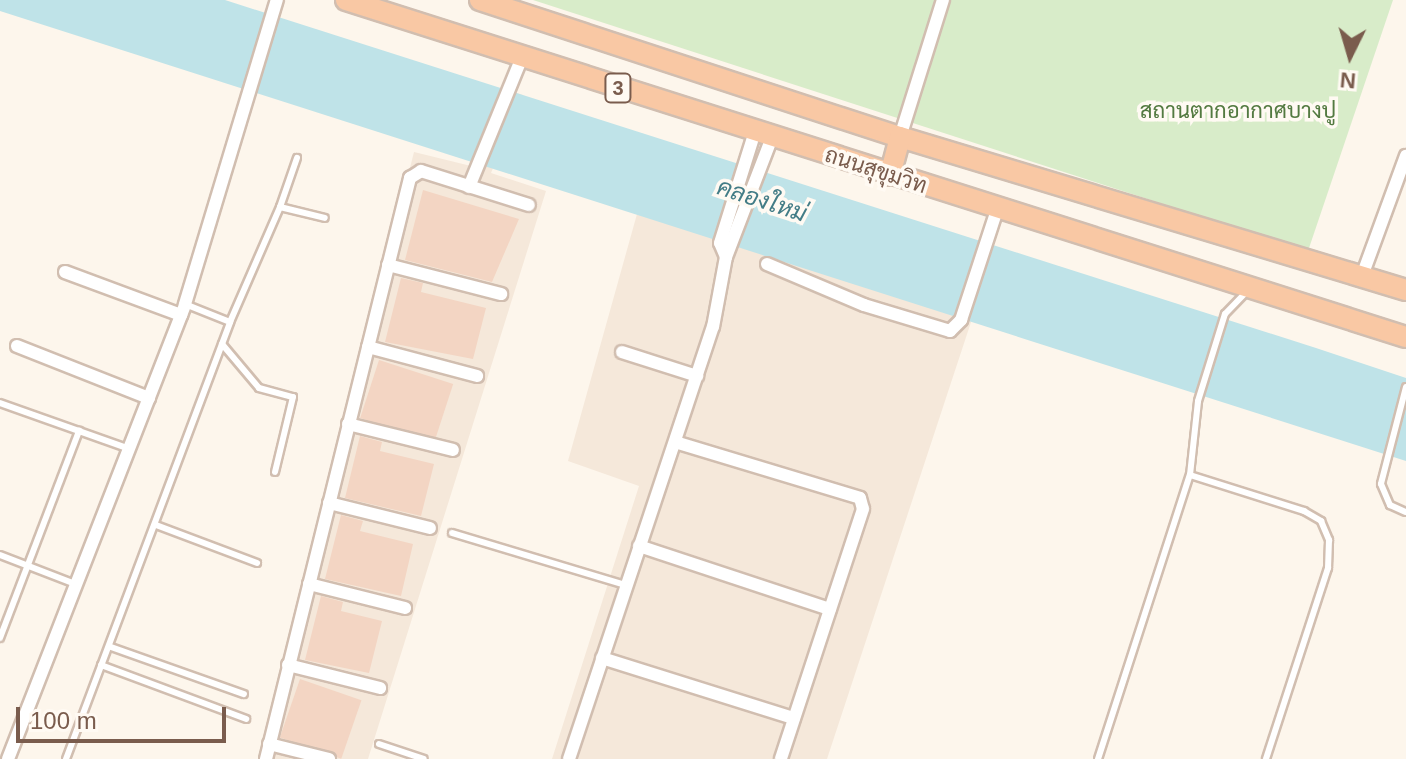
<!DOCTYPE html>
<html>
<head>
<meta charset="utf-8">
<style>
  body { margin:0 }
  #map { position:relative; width:1406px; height:759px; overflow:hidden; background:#fdf6ec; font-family:Arial,Sarabun,sans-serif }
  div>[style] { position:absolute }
  .residential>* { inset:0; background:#f5e8da }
  .green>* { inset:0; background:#d8ecc9 }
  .water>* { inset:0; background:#bfe3e8 }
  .building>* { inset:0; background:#f3d5c3; transform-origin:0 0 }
  .roads { filter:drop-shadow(2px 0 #d1beb0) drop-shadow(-2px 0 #d1beb0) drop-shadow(0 2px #d1beb0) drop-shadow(0 -2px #d1beb0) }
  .service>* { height:6px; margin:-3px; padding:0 3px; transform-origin:3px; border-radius:3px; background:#fff }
  .minor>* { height:12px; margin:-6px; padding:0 6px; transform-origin:6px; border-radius:6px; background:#fff }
  .trunk>* { height:20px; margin:-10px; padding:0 10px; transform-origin:10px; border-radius:10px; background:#f9c8a4 }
  span { translate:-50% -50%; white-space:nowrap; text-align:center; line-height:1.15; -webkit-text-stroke:7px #fffaf3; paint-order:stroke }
  .shield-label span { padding:2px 6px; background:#fffaf3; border:2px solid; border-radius:6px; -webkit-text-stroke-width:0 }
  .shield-label { font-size:20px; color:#7a5c4d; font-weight:700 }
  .park-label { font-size:22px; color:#537a41 }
  .street-label { font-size:22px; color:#7a5c4d }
  .water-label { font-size:24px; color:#437c86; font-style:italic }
  .north { position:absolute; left:1310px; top:16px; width:80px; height:80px; -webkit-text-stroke:6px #fffaf3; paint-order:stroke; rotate:185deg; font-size:22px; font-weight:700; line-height:32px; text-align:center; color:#7a5c4d }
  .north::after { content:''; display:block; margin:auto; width:28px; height:36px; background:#7a5c4d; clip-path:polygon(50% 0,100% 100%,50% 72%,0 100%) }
  .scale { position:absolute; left:16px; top:707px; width:210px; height:36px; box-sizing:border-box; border:4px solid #7a5c4d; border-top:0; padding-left:10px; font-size:24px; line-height:28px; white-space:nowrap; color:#7a5c4d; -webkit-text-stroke:6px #fffaf3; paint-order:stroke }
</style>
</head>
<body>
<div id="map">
  <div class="residential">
    <div style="clip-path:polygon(501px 88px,523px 95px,491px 173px,546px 191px,368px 759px,261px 759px,414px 152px,471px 166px)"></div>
    <div style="clip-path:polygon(637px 214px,973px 316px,827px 759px,552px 759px,639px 486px,568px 461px)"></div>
  </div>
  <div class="green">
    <div style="clip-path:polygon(533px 0,1393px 0,1308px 251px)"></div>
  </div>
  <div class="water">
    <div style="clip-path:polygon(0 0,225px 0,1316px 348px,1406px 378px,1406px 461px,0 11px)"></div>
  </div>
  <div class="building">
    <div style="clip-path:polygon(423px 190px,519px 219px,492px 282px,405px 260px)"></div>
    <div style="clip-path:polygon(401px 278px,423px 283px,421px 292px,486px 308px,473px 359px,385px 342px)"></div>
    <div style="left:379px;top:360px;width:78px;height:61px;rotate:18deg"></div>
    <div style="clip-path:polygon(360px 436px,382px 442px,380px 451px,434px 464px,421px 516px,345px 498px)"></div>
    <div style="clip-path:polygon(341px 515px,363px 521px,360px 531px,413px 544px,401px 596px,325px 579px)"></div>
    <div style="clip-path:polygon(321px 596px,343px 602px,341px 611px,382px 621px,369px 673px,305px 660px)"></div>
    <div style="left:300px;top:679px;width:65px;height:62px;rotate:19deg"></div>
  </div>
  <div class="roads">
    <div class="service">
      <div style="left:280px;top:207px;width:52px;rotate:-70.9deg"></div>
      <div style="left:230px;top:322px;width:125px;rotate:-66.5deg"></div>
      <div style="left:280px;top:207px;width:46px;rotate:13.7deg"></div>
      <div style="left:222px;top:344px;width:57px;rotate:49.9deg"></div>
      <div style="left:259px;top:388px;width:35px;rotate:15deg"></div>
      <div style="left:293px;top:397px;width:77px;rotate:103.5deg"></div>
      <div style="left:1406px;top:387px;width:100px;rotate:104.5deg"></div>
      <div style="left:1381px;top:484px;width:23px;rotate:67deg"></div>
      <div style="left:1390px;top:505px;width:17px;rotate:24deg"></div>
      <div style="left:0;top:403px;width:138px;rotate:19.5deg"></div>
      <div style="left:1190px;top:475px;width:120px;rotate:17.5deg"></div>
      <div style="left:1304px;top:511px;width:20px;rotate:30deg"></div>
      <div style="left:1321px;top:521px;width:21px;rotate:67deg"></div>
      <div style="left:1329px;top:540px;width:28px;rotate:92deg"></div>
      <div style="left:1328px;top:568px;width:201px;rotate:108deg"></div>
      <div style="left:156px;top:525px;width:108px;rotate:20.6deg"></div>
      <div style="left:452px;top:533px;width:181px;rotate:16.7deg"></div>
      <div style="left:0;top:555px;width:80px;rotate:21.1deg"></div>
      <div style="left:0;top:638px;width:222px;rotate:-69.1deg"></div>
      <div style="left:111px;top:647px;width:141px;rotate:19.5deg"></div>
      <div style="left:101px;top:665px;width:155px;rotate:20.4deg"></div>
      <div style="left:379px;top:744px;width:47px;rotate:18.4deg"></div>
      <div style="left:66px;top:759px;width:467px;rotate:-69.4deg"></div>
      <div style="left:230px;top:322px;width:48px;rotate:-158.2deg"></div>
      <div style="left:1098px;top:759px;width:299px;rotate:-72.1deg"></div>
      <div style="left:1190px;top:475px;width:74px;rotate:-83.8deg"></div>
      <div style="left:1198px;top:401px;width:91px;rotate:-72.8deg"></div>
      <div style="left:1225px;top:314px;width:32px;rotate:-46deg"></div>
    </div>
    <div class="minor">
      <div style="left:900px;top:137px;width:144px;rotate:-72.6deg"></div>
      <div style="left:469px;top:187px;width:140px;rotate:-67.8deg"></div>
      <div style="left:726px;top:257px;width:15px;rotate:-113deg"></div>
      <div style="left:720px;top:243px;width:117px;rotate:-72.6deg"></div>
      <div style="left:767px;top:264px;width:105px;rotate:22.9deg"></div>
      <div style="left:864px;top:305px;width:90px;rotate:16.8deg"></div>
      <div style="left:950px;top:331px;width:16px;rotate:-45deg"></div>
      <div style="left:961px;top:320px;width:116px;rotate:-71.9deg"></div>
      <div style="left:388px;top:265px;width:117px;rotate:14.4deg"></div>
      <div style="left:65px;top:272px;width:124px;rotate:20.3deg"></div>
      <div style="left:1362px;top:276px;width:128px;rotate:-69.9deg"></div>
      <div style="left:17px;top:346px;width:142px;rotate:21.5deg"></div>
      <div style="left:368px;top:347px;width:113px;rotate:14.9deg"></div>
      <div style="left:622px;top:352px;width:79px;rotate:17.7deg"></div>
      <div style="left:348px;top:424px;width:108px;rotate:13.9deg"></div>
      <div style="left:675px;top:442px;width:193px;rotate:16.8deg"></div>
      <div style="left:860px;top:498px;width:11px;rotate:75deg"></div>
      <div style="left:863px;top:509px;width:263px;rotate:108.2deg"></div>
      <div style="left:329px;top:503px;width:104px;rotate:13.9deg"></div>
      <div style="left:639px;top:546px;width:201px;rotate:18.3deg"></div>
      <div style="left:309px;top:584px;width:99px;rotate:14deg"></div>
      <div style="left:602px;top:658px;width:201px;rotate:17.4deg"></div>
      <div style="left:288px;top:665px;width:95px;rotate:14deg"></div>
      <div style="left:269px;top:744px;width:62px;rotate:14deg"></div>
      <div style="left:8px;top:759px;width:488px;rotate:-68.7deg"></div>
      <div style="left:185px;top:304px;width:318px;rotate:-73.2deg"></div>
      <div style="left:266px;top:759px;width:599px;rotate:-76.08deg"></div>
      <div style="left:410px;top:178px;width:13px;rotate:-32deg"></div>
      <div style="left:421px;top:171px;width:113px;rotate:17.5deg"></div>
      <div style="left:569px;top:759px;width:455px;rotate:-71.6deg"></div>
      <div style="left:713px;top:327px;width:71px;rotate:-79.5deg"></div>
      <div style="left:726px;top:257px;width:129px;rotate:-69deg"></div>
    </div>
    <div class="trunk">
      <div style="left:346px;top:0;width:1112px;rotate:17.64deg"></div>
      <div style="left:480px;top:0;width:442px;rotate:18.1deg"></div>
      <div style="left:900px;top:137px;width:529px;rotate:16.82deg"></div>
      <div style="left:890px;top:175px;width:39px;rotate:-75deg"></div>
    </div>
  </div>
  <div class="shield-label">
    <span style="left:618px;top:88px">3</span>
  </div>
  <div class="park-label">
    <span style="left:1238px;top:111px">สถานตากอากาศบางปู</span>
  </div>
  <div class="street-label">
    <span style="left:876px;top:170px;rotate:18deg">ถนนสุขุมวิท</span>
  </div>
  <div class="water-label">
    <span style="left:762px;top:200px;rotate:18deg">คลองใหม่</span>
  </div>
  <div class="north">N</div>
  <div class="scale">100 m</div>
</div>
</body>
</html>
